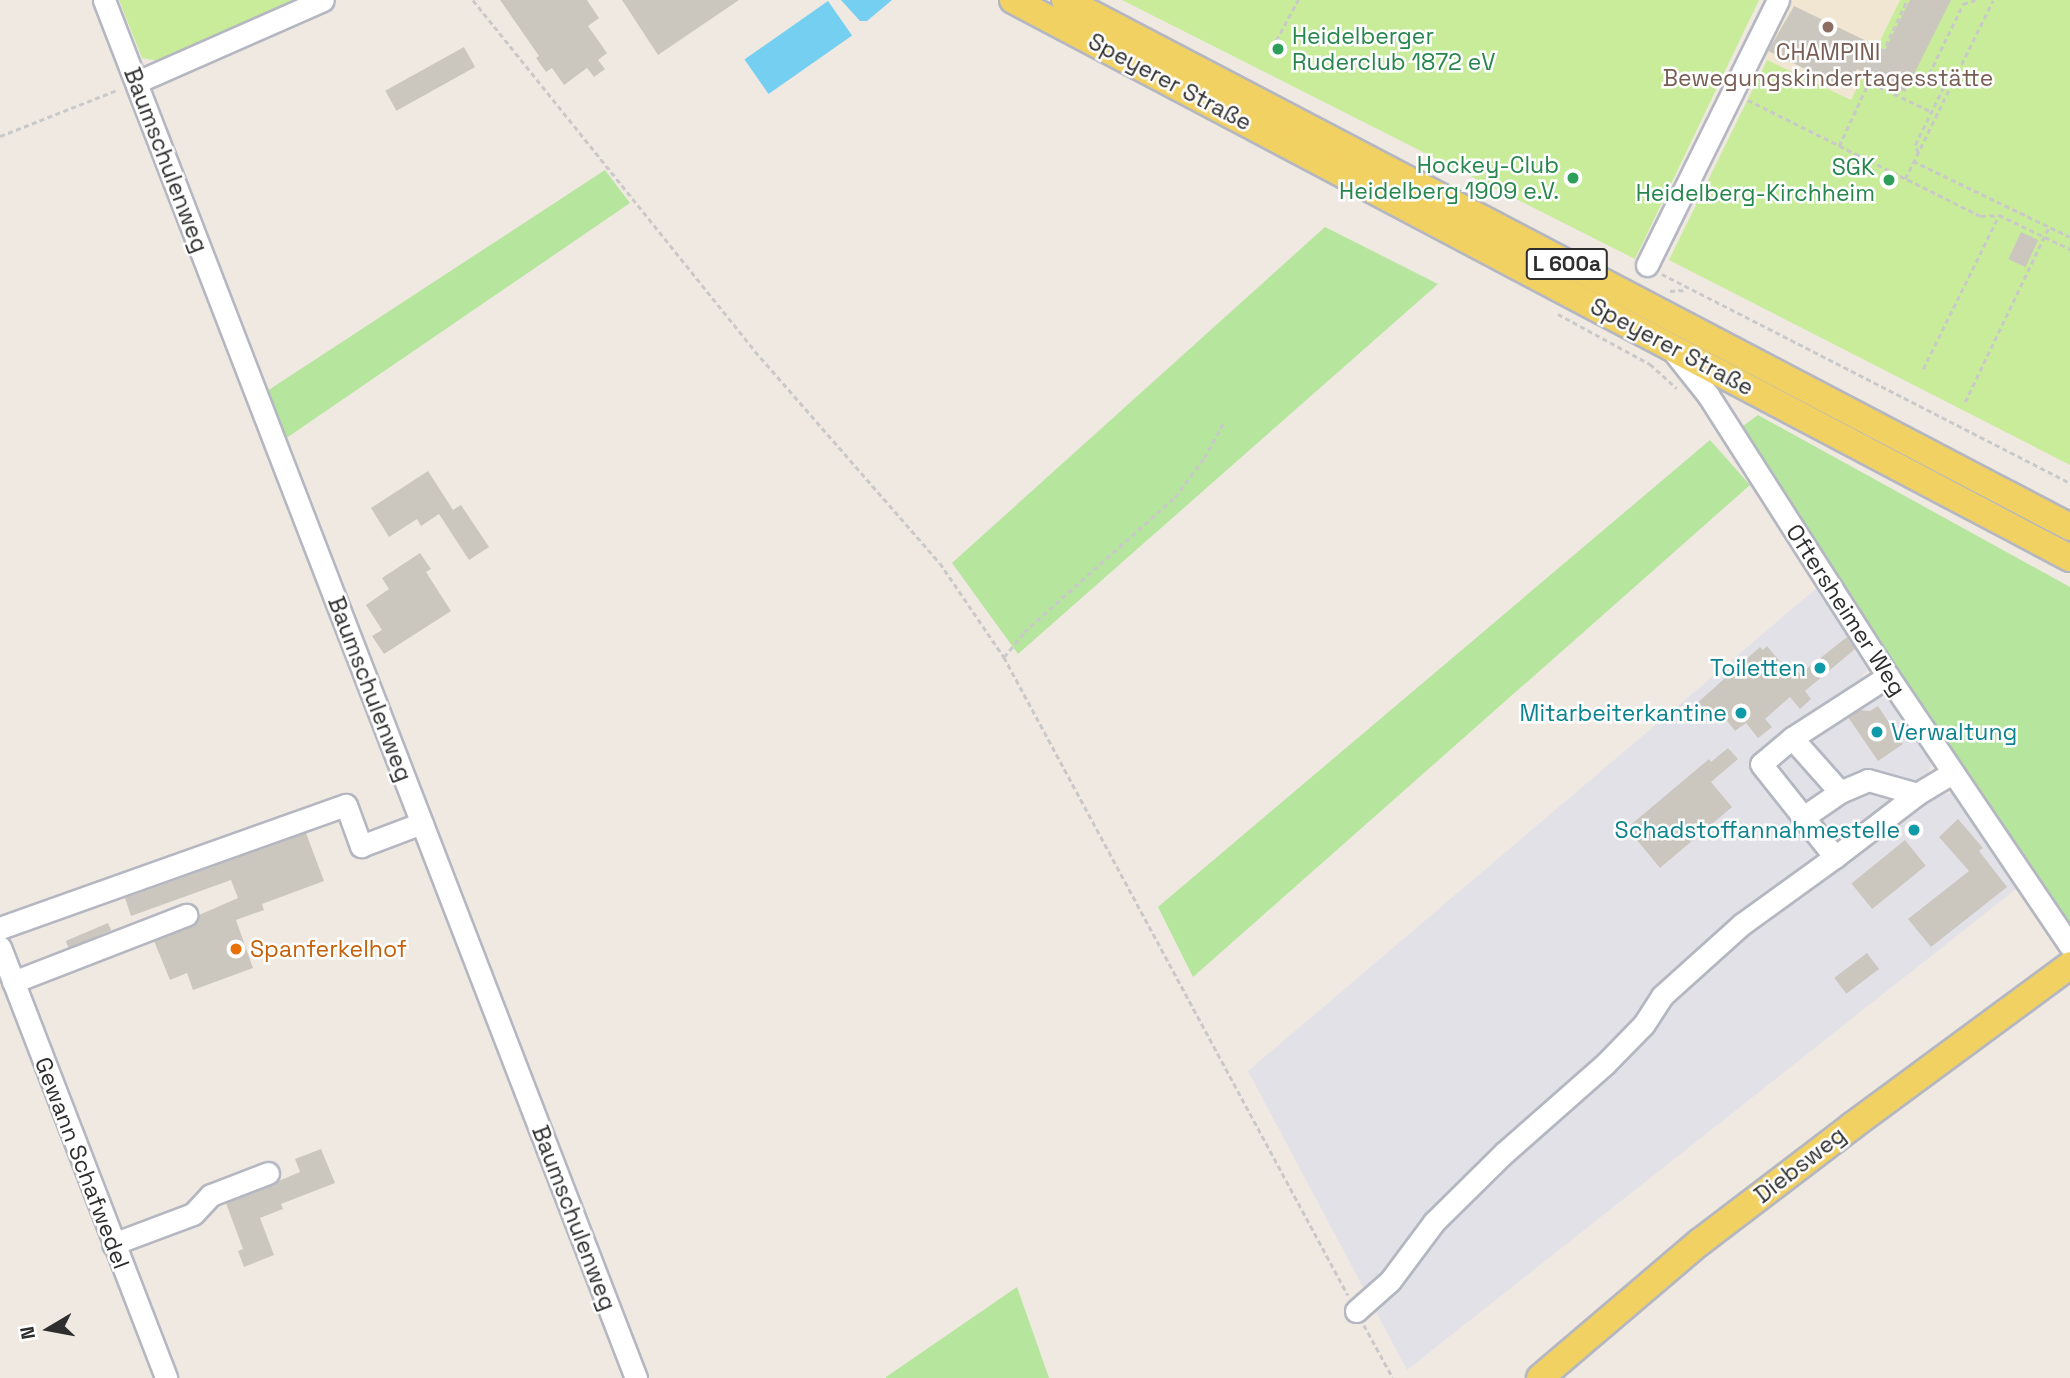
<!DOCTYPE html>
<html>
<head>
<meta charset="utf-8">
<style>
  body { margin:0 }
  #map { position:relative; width:2070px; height:1378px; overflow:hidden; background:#efe9e1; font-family:"Space Grotesk",sans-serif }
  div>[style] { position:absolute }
  .industrial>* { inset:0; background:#e3e1e8 }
  .education>* { inset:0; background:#f0e6d1 }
  .green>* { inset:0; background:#b6e59e }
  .pitch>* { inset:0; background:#c9ec9a }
  .water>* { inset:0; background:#75cff0; transform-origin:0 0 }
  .building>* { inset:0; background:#cbc7bf; transform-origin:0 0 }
  .path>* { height:2.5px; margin-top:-1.25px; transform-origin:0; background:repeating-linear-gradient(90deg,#c9c9c9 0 5px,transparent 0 8.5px) }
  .roads { filter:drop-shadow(2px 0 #b4b7c1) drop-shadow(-2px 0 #b4b7c1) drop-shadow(0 2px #b4b7c1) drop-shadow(0 -2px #b4b7c1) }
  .minor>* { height:21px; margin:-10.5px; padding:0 10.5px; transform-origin:10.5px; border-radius:10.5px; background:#fff }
  .major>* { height:26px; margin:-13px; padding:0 13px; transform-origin:13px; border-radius:13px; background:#f2d163 }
  .dots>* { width:19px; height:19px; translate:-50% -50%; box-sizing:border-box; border:4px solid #fff; border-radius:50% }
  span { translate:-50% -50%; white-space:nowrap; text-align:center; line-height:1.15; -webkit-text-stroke:5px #fff; paint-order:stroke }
  .shield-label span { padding:2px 5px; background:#fff; border:2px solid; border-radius:5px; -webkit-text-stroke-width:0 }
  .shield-label { font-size:21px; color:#2e2e2e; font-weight:700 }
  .leisure-label { font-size:23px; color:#27864d }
  .left { translate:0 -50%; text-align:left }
  .right { translate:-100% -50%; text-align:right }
  .education-label { font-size:23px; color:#785e54 }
  .street-label { font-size:23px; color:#2e2e2e }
  .culture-label { font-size:23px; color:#0d838f }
  .food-label { font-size:23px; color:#c56008 }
  .north { position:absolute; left:14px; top:1294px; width:70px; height:70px; -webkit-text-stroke:5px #fff; paint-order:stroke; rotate:260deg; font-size:19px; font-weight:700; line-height:28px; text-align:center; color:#2e2e2e }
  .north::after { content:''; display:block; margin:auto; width:24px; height:32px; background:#2e2e2e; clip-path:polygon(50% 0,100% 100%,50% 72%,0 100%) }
</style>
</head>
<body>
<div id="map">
  <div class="industrial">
    <div style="clip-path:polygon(1819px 586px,1874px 665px,1862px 675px,1874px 693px,1893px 696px,1933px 758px,1927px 777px,1940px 795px,1953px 793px,2016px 889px,1407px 1370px,1248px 1071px)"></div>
  </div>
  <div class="education">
    <div style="clip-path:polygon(1783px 0,1900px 0,1852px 100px,1756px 55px)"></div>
  </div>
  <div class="green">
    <div style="clip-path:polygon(605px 170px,630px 203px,282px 441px,264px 393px)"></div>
    <div style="clip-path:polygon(1325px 227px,1438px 284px,1018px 654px,952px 563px)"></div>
    <div style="clip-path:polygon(1758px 415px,2070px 587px,2070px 936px,1813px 548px,1743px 426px)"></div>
    <div style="clip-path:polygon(1710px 440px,1750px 485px,1193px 977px,1158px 907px)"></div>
    <div style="clip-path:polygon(1017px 1287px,1049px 1378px,886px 1378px,886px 1377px)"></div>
  </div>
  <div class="pitch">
    <div style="clip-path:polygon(119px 0,301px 0,164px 62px,142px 58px)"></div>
    <div style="clip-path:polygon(1122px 0,1759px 0,1635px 259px)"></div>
    <div style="clip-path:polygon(1900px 0,2070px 0,2070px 465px,1669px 260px,1767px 60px,1851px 100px)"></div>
  </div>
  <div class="water">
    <div style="clip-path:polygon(841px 0,892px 0,867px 21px,860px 21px)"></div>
    <div style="left:828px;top:1px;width:42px;height:102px;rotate:55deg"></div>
  </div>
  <div class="building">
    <div style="clip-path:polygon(500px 0,587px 0,599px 18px,588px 26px,607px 53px,598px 60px,605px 69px,594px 77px,587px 68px,564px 85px,552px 68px,546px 72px,536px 58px,539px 56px)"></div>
    <div style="clip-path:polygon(622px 0,739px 0,658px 55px)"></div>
    <div style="clip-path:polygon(1910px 0,1951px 0,1905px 92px,1857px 69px,1847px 89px,1768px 51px,1794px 6px,1885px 50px)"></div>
    <div style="left:464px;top:47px;width:23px;height:90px;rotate:61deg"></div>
    <div style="left:2021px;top:232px;width:19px;height:30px;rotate:25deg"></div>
    <div style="clip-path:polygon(428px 471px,453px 510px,461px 505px,489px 547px,469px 560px,439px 514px,421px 526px,417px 519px,389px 537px,371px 508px)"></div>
    <div style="clip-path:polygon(420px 553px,431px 569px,426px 572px,451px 611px,384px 654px,372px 636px,382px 630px,366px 605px,389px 589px,382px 578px)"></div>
    <div style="clip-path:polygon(1847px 637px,1855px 649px,1805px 691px,1811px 699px,1800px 709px,1790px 697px,1765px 719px,1772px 727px,1758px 738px,1746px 723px,1735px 731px,1716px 707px,1707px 716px,1696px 704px,1760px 647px,1763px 650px,1767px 646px,1791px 675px,1797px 670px,1800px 674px)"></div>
    <div style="clip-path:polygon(1878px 706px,1903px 744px,1878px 761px,1848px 717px,1860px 710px,1870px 711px)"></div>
    <div style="clip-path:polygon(1728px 748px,1738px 759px,1711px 782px,1732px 807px,1660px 868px,1627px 828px,1709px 759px,1711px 762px)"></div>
    <div style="clip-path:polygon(1958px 819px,1983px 848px,1979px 851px,2007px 887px,1931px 947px,1908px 919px,1969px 871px,1939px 837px)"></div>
    <div style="clip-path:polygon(306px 833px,324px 881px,262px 904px,264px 910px,236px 920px,253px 968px,193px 990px,187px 973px,170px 980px,154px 941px,191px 927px,199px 915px,238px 898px,231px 880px,131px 916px,125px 898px)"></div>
    <div style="left:1905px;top:840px;width:33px;height:69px;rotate:51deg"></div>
    <div style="left:108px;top:923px;width:8px;height:46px;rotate:67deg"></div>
    <div style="left:1867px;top:953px;width:20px;height:41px;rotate:53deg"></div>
    <div style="clip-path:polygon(321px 1149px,335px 1183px,281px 1204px,283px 1209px,260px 1218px,274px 1255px,244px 1267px,238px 1251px,243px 1249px,226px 1203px,300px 1172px,295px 1159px)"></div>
  </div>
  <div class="path">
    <div style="left:473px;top:0;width:450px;rotate:51.2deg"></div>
    <div style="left:755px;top:351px;width:281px;rotate:48.9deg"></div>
    <div style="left:940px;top:563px;width:114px;rotate:55.8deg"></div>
    <div style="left:1004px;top:657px;width:725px;rotate:61.67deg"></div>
    <div style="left:1272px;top:48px;width:55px;rotate:-61.6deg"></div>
    <div style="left:1871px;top:83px;width:68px;rotate:25.4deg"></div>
    <div style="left:1748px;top:100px;width:260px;rotate:26.5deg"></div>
    <div style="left:1981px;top:216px;width:18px;rotate:-3deg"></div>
    <div style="left:1999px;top:215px;width:79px;rotate:25.6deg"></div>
    <div style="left:0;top:136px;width:126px;rotate:-21.5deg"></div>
    <div style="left:1839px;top:146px;width:161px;rotate:-65deg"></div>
    <div style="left:1918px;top:153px;width:9px;rotate:-111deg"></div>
    <div style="left:1915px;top:145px;width:70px;rotate:-63.8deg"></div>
    <div style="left:1946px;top:82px;width:19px;rotate:-155deg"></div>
    <div style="left:1929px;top:74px;width:78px;rotate:-64.1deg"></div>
    <div style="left:1963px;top:4px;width:13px;rotate:-18deg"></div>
    <div style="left:1913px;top:161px;width:174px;rotate:25.8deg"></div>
    <div style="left:1905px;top:179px;width:199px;rotate:-63.8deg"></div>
    <div style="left:1662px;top:274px;width:458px;rotate:27.1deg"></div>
    <div style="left:1670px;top:291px;width:14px;rotate:-4deg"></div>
    <div style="left:1558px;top:314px;width:105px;rotate:28.5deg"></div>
    <div style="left:1650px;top:364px;width:36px;rotate:42deg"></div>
    <div style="left:1923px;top:369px;width:172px;rotate:-63.7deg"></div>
    <div style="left:1965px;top:402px;width:194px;rotate:-64.4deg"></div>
    <div style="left:1004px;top:657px;width:32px;rotate:-51deg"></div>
    <div style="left:1024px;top:632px;width:203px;rotate:-41.8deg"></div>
    <div style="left:1175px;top:497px;width:49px;rotate:-53.4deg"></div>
    <div style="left:1204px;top:458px;width:39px;rotate:-61deg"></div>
    <div style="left:1364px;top:1325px;width:60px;rotate:61.3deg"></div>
  </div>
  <div class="roads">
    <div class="minor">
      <div style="left:104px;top:0;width:1477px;rotate:68.89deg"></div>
      <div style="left:137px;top:82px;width:203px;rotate:-23.8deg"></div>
      <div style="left:1647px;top:265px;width:296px;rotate:-63.7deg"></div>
      <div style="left:1673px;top:351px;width:56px;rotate:51.5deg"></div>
      <div style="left:1708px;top:395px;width:334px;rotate:57.4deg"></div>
      <div style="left:1888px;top:676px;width:326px;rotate:56deg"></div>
      <div style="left:1888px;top:676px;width:114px;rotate:147.1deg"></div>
      <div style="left:1792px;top:738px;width:40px;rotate:140deg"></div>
      <div style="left:1761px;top:764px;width:119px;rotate:51.5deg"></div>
      <div style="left:1835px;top:857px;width:103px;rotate:-37.5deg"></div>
      <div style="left:1917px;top:794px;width:41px;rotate:-31deg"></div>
      <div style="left:1792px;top:738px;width:72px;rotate:48.4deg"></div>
      <div style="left:1805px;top:816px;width:42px;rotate:-34.4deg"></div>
      <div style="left:1840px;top:792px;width:30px;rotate:-23deg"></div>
      <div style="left:1868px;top:780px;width:51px;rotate:15.9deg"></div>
      <div style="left:0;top:928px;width:367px;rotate:-19.6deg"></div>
      <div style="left:346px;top:805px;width:44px;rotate:69.9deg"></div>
      <div style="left:361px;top:846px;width:65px;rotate:-20.7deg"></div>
      <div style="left:0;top:947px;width:462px;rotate:68.9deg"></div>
      <div style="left:13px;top:982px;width:186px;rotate:-21.2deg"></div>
      <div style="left:113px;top:1244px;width:85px;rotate:-20.6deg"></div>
      <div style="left:193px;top:1214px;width:26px;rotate:-47deg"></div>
      <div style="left:211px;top:1195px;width:61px;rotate:-21.1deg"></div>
      <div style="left:1356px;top:1311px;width:45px;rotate:-41.4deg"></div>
      <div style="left:1390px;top:1281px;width:74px;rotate:-53.3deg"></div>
      <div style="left:1434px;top:1222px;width:98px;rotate:-44.6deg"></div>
      <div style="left:1504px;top:1153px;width:136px;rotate:-41.4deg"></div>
      <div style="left:1606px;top:1063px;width:54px;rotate:-45.7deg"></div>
      <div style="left:1644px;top:1024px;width:33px;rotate:-57deg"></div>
      <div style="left:1662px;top:996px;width:108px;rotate:-42deg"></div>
      <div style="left:1742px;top:924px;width:115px;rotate:-35.8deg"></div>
    </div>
    <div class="major">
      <div style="left:1013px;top:0;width:1195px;rotate:27.83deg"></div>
      <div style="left:1065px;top:0;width:1135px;rotate:27.67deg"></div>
      <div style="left:1540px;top:1378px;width:210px;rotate:-40.4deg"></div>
      <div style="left:1700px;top:1242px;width:191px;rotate:-37.3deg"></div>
      <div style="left:1852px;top:1126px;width:271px;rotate:-36.4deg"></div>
    </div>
  </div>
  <div class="dots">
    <div style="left:1828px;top:27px;background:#8d6e63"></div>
    <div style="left:1278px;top:49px;background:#2e9e5b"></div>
    <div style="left:1573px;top:178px;background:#2e9e5b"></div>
    <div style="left:1889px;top:180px;background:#2e9e5b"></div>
    <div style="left:1820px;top:668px;background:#0f9aa8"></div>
    <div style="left:1741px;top:713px;background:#0f9aa8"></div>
    <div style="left:1877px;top:732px;background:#0f9aa8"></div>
    <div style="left:1914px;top:830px;background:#0f9aa8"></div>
    <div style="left:236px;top:949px;background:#e8710a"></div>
  </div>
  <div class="shield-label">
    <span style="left:1567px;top:264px">L 600a</span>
  </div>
  <div class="leisure-label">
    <span class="left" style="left:1292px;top:49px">Heidelberger<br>Ruderclub 1872 eV</span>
    <span class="right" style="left:1559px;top:178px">Hockey-Club<br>Heidelberg 1909 e.V.</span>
    <span class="right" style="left:1875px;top:180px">SGK<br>Heidelberg-Kirchheim</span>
  </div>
  <div class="education-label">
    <span style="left:1828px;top:65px">CHAMPINI<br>Bewegungskindertagesstätte</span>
  </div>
  <div class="street-label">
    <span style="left:1170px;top:82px;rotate:28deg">Speyerer Straße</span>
    <span style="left:166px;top:160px;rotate:69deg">Baumschulenweg</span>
    <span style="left:1672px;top:347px;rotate:28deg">Speyerer Straße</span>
    <span style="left:1846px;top:610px;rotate:57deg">Oftersheimer Weg</span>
    <span style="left:370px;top:689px;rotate:69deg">Baumschulenweg</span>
    <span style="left:82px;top:1163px;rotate:69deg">Gewann Schafwedel</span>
    <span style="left:1800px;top:1165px;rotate:-38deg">Diebsweg</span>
    <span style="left:574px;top:1218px;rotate:69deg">Baumschulenweg</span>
  </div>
  <div class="culture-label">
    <span class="right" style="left:1806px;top:668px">Toiletten</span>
    <span class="right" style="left:1727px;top:713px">Mitarbeiterkantine</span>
    <span class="left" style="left:1891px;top:732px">Verwaltung</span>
    <span class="right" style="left:1900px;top:830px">Schadstoffannahmestelle</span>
  </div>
  <div class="food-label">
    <span class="left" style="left:250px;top:949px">Spanferkelhof</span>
  </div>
  <div class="north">N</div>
</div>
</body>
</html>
